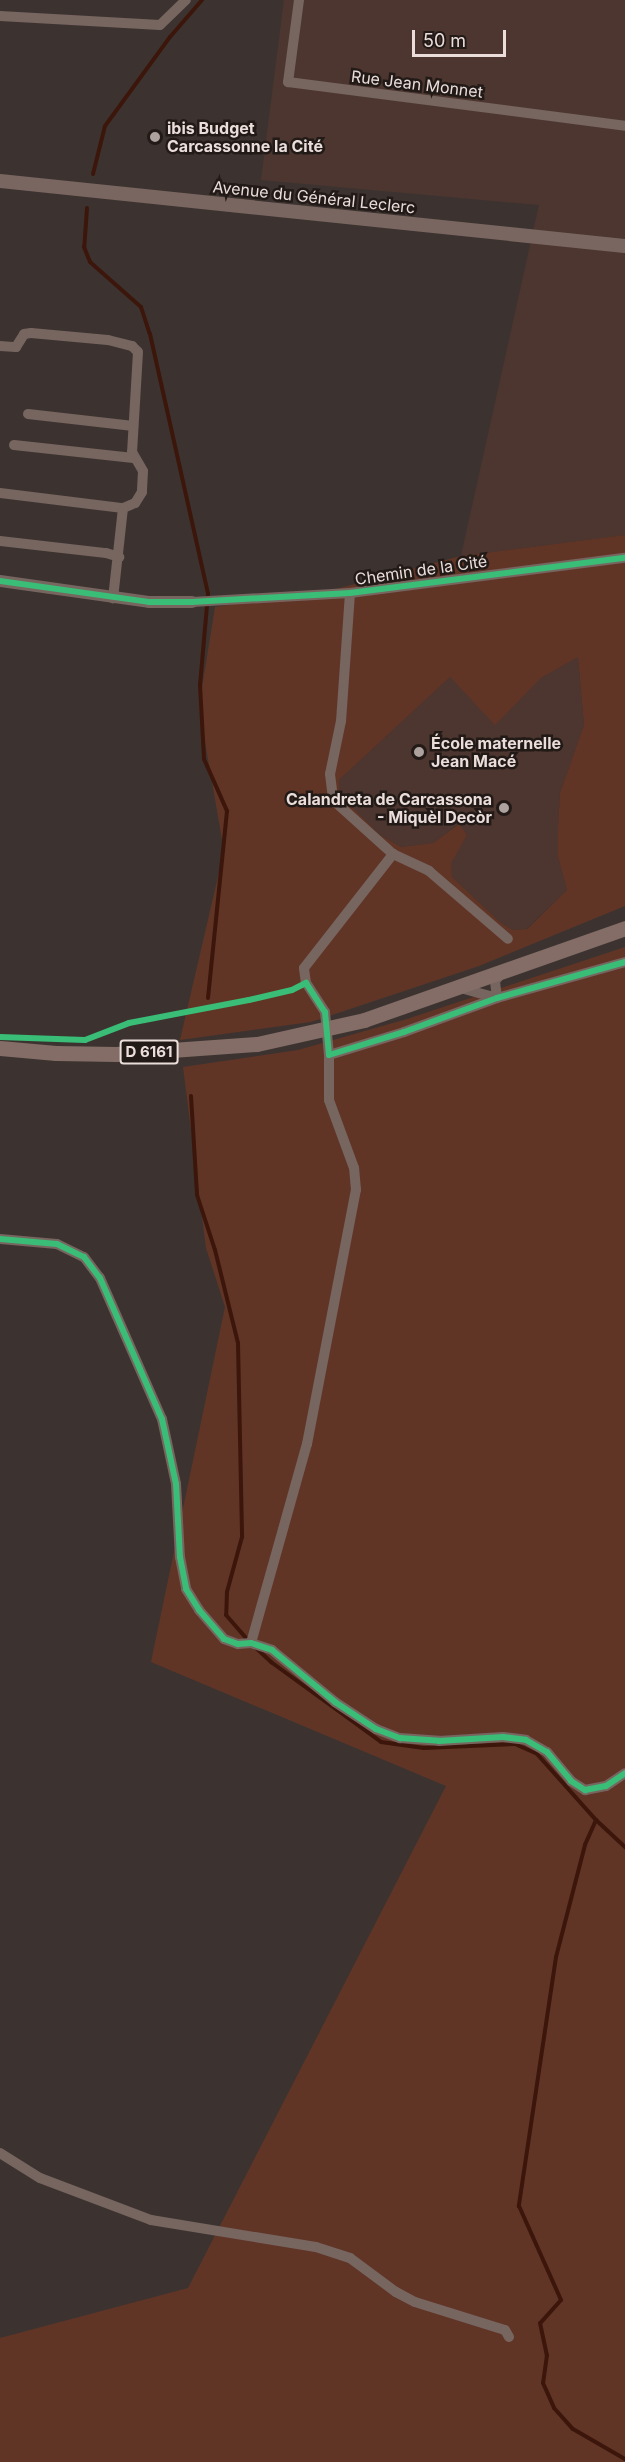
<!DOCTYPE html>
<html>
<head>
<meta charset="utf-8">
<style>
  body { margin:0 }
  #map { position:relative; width:625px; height:2462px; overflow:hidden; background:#3c3330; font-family:Inter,sans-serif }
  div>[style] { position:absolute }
  .built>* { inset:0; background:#4d362f }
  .green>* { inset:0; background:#613526 }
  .stream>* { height:4px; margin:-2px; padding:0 2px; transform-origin:2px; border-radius:2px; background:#3c160b }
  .minor>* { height:10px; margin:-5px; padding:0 5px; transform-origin:5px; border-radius:5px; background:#776560 }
  .tertiary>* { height:12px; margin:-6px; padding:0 6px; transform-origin:6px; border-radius:6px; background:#776560 }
  .secondary>* { height:14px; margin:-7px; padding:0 7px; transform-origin:7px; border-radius:7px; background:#7a6660 }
  .primary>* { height:15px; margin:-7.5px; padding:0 7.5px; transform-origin:7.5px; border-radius:7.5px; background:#836d66 }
  .cycleway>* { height:6px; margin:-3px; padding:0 3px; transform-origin:3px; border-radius:3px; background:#3abd76 }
  .dots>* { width:16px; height:16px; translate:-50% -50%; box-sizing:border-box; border:3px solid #221a17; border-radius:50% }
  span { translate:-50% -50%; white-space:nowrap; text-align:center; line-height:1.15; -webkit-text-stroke:5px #221a17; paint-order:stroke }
  .shield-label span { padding:2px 4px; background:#221a17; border:2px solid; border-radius:4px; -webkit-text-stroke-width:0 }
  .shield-label { font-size:15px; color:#eaddda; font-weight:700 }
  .street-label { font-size:16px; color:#eaddda }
  .poi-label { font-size:16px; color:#eaddda; font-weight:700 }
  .left { translate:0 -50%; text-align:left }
  .right { translate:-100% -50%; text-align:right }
  .scale { position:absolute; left:412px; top:30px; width:94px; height:27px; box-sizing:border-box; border:3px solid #eaddda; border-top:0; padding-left:8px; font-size:18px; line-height:21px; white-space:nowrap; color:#eaddda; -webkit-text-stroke:4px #221a17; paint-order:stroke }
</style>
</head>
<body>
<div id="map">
  <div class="built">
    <div style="clip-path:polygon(284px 0,625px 0,625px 535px,461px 556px,539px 205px,261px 180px)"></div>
    <div style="clip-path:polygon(578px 657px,584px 725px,560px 793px,558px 828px,558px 857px,567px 890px,526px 929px,513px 930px,501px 923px,452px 877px,450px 863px,467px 835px,458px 824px,433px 843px,401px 847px,380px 835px,340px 795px,339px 780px,450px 677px,495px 724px,541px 678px)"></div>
  </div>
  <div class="green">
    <div style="clip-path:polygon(evenodd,625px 535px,625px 906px,479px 966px,311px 1022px,180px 1040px,224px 851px,199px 707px,215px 607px,340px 588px,461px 556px,625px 535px,578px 657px,584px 725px,560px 793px,558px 828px,558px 857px,567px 890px,527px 929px,513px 930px,501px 923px,452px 877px,451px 863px,467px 835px,459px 824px,433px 843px,401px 847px,380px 835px,340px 795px,339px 780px,450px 677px,495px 725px,541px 678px,578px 657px)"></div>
    <div style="clip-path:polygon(625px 947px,625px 2462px,0 2462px,0 2338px,188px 2288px,446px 1786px,151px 1662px,225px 1307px,206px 1248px,183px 1067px,298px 1050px,407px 1019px)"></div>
  </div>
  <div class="stream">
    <div style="left:93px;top:174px;width:49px;rotate:-76deg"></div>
    <div style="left:105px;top:126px;width:110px;rotate:-53.9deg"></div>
    <div style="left:170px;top:37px;width:49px;rotate:-49.1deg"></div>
    <div style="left:87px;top:208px;width:39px;rotate:94deg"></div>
    <div style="left:84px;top:247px;width:16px;rotate:68deg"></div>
    <div style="left:90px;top:262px;width:68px;rotate:41.4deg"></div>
    <div style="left:141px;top:307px;width:28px;rotate:72deg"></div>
    <div style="left:150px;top:334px;width:266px;rotate:77.4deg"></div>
    <div style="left:208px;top:594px;width:91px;rotate:95deg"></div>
    <div style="left:200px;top:685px;width:74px;rotate:86.9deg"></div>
    <div style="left:204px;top:759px;width:57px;rotate:66.1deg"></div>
    <div style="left:227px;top:811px;width:188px;rotate:95.8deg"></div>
    <div style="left:191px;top:1096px;width:99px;rotate:86.5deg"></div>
    <div style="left:197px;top:1195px;width:58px;rotate:71.9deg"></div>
    <div style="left:215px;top:1250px;width:96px;rotate:76.1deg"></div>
    <div style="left:238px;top:1343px;width:194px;rotate:88.8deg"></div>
    <div style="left:242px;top:1537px;width:57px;rotate:105.3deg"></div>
    <div style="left:227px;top:1592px;width:23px;rotate:92deg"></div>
    <div style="left:226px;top:1615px;width:35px;rotate:49deg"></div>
    <div style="left:256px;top:1648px;width:21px;rotate:43deg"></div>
    <div style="left:271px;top:1662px;width:136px;rotate:36deg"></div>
    <div style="left:381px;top:1742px;width:43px;rotate:7.9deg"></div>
    <div style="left:424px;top:1748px;width:91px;rotate:-2.5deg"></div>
    <div style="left:515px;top:1744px;width:24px;rotate:24deg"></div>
    <div style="left:537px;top:1754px;width:89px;rotate:48.2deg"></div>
    <div style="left:596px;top:1820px;width:40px;rotate:43deg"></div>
    <div style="left:596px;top:1820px;width:27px;rotate:114deg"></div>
    <div style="left:585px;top:1845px;width:116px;rotate:104.5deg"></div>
    <div style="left:556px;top:1957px;width:252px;rotate:98.5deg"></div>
    <div style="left:519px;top:2206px;width:103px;rotate:65.9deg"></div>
    <div style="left:561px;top:2300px;width:31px;rotate:132deg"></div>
    <div style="left:540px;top:2323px;width:33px;rotate:78deg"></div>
    <div style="left:547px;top:2355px;width:28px;rotate:98deg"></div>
    <div style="left:543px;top:2383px;width:27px;rotate:66deg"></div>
    <div style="left:554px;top:2408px;width:28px;rotate:48deg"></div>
    <div style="left:573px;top:2429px;width:60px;rotate:30deg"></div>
  </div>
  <div class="minor">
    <div style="left:299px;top:0;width:83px;rotate:97.6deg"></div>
    <div style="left:288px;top:82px;width:340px;rotate:7.4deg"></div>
    <div style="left:0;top:16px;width:160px;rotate:3.2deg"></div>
    <div style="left:160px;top:25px;width:36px;rotate:-44deg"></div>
    <div style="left:0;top:346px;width:16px;rotate:4deg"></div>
    <div style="left:16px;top:347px;width:15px;rotate:-58deg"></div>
    <div style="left:24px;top:334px;width:7px;rotate:-8deg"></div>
    <div style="left:31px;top:333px;width:77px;rotate:5.2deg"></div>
    <div style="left:108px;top:340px;width:25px;rotate:14deg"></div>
    <div style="left:132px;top:346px;width:8px;rotate:45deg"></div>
    <div style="left:138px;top:352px;width:100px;rotate:93.4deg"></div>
    <div style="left:132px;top:452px;width:22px;rotate:60deg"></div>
    <div style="left:143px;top:471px;width:21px;rotate:93deg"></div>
    <div style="left:142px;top:492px;width:13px;rotate:122deg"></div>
    <div style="left:135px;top:503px;width:13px;rotate:157deg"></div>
    <div style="left:28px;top:414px;width:106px;rotate:6.5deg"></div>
    <div style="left:14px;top:445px;width:120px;rotate:6.2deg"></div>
    <div style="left:0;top:493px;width:124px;rotate:7deg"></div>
    <div style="left:123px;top:508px;width:91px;rotate:96.3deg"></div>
    <div style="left:0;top:541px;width:107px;rotate:6.5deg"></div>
    <div style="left:106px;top:553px;width:14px;rotate:17deg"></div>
    <div style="left:350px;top:593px;width:128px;rotate:94deg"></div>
    <div style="left:341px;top:721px;width:54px;rotate:101.7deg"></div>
    <div style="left:330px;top:774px;width:26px;rotate:83deg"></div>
    <div style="left:333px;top:800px;width:81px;rotate:42deg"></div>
    <div style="left:393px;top:854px;width:40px;rotate:25deg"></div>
    <div style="left:429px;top:871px;width:104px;rotate:40.7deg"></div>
    <div style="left:192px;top:602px;width:158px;rotate:-3.3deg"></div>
    <div style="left:350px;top:593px;width:277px;rotate:-7.3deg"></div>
    <div style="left:457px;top:987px;width:41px;rotate:15.4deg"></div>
    <div style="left:497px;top:998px;width:17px;rotate:-97deg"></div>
    <div style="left:495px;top:981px;width:13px;rotate:-51deg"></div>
    <div style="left:329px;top:1055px;width:78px;rotate:-17deg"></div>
    <div style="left:404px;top:1032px;width:99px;rotate:-20.1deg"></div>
    <div style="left:497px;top:998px;width:133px;rotate:-15.7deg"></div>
    <div style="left:0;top:1239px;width:57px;rotate:5deg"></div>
    <div style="left:57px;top:1244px;width:30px;rotate:26deg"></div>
    <div style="left:84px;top:1257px;width:26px;rotate:53deg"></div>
    <div style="left:100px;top:1278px;width:154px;rotate:66.3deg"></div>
    <div style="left:162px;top:1419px;width:66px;rotate:77.8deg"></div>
    <div style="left:176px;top:1484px;width:73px;rotate:86.9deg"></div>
    <div style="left:180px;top:1557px;width:33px;rotate:79deg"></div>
    <div style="left:186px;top:1589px;width:25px;rotate:58deg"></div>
    <div style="left:199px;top:1610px;width:38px;rotate:49deg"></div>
    <div style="left:224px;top:1639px;width:15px;rotate:20deg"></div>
    <div style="left:238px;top:1644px;width:13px;rotate:-4deg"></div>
    <div style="left:251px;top:1643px;width:22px;rotate:18deg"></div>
    <div style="left:272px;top:1650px;width:82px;rotate:39.5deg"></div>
    <div style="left:335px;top:1702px;width:49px;rotate:33.4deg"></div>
    <div style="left:376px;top:1729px;width:26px;rotate:21deg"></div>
    <div style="left:400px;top:1738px;width:39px;rotate:4deg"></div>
    <div style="left:439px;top:1741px;width:64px;rotate:-3.6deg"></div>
    <div style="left:503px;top:1737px;width:23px;rotate:7deg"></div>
    <div style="left:526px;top:1740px;width:24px;rotate:30deg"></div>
    <div style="left:547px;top:1752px;width:38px;rotate:50deg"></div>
    <div style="left:571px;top:1781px;width:17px;rotate:33deg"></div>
    <div style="left:585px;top:1790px;width:21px;rotate:-11deg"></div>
    <div style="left:606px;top:1786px;width:23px;rotate:-34deg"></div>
    <div style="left:251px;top:1643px;width:207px;rotate:-74.3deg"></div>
    <div style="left:307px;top:1444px;width:259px;rotate:-79.1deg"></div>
    <div style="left:356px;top:1190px;width:22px;rotate:-95deg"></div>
    <div style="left:354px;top:1168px;width:72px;rotate:-110.2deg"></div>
    <div style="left:329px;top:1100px;width:45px;rotate:-90deg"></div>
    <div style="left:329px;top:1055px;width:43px;rotate:-95.3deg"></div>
    <div style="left:325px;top:1012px;width:35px;rotate:-123deg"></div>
    <div style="left:306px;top:983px;width:15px;rotate:-98deg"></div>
    <div style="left:304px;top:968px;width:145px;rotate:-52deg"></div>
    <div style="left:0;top:2153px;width:47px;rotate:32deg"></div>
    <div style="left:40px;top:2178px;width:119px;rotate:20.7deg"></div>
    <div style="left:151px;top:2220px;width:167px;rotate:9.3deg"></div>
    <div style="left:316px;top:2247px;width:36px;rotate:18deg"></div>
    <div style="left:350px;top:2258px;width:57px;rotate:36.5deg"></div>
    <div style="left:396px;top:2292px;width:21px;rotate:28deg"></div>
    <div style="left:415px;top:2302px;width:94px;rotate:17.3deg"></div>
    <div style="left:505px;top:2330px;width:8px;rotate:60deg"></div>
  </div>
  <div class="tertiary">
    <div style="left:0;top:581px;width:150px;rotate:8deg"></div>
    <div style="left:149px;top:602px;width:43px"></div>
  </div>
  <div class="secondary">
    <div style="left:0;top:181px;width:628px;rotate:5.94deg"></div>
  </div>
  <div class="primary">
    <div style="left:0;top:1048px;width:56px;rotate:5.1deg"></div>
    <div style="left:56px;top:1053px;width:60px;rotate:1deg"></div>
    <div style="left:116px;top:1054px;width:141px;rotate:-4.1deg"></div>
    <div style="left:257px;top:1044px;width:110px;rotate:-12.6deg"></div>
    <div style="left:364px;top:1020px;width:277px;rotate:-19.4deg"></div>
  </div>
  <div class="cycleway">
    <div style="left:0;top:581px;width:150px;rotate:8deg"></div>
    <div style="left:149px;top:602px;width:43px"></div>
    <div style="left:192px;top:602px;width:158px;rotate:-3.3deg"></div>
    <div style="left:350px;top:593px;width:277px;rotate:-7.3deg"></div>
    <div style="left:0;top:1037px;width:85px;rotate:2deg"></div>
    <div style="left:85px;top:1040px;width:47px;rotate:-21.1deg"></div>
    <div style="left:129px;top:1023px;width:122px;rotate:-10.9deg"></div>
    <div style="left:249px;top:1000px;width:44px;rotate:-13.1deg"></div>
    <div style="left:292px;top:990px;width:16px;rotate:-27deg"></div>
    <div style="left:306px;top:983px;width:35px;rotate:57deg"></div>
    <div style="left:325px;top:1012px;width:43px;rotate:84.7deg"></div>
    <div style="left:329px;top:1055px;width:78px;rotate:-17deg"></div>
    <div style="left:404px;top:1032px;width:99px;rotate:-20.1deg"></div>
    <div style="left:497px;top:998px;width:133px;rotate:-15.7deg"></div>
    <div style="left:0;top:1239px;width:57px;rotate:5deg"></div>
    <div style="left:57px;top:1244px;width:30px;rotate:26deg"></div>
    <div style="left:84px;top:1257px;width:26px;rotate:53deg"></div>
    <div style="left:100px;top:1278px;width:154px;rotate:66.3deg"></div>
    <div style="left:162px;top:1419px;width:66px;rotate:77.8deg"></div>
    <div style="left:176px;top:1484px;width:73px;rotate:86.9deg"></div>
    <div style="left:180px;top:1557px;width:33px;rotate:79deg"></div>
    <div style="left:186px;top:1589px;width:25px;rotate:58deg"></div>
    <div style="left:199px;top:1610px;width:38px;rotate:49deg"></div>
    <div style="left:224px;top:1639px;width:15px;rotate:20deg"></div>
    <div style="left:238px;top:1644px;width:13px;rotate:-4deg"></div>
    <div style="left:251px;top:1643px;width:22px;rotate:18deg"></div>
    <div style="left:272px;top:1650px;width:82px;rotate:39.5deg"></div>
    <div style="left:335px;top:1702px;width:49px;rotate:33.4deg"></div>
    <div style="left:376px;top:1729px;width:26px;rotate:21deg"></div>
    <div style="left:400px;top:1738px;width:39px;rotate:4deg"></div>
    <div style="left:439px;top:1741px;width:64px;rotate:-3.6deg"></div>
    <div style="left:503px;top:1737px;width:23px;rotate:7deg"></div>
    <div style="left:526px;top:1740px;width:24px;rotate:30deg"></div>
    <div style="left:547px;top:1752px;width:38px;rotate:50deg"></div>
    <div style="left:571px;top:1781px;width:17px;rotate:33deg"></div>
    <div style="left:585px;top:1790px;width:21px;rotate:-11deg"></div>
    <div style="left:606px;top:1786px;width:23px;rotate:-34deg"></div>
  </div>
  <div class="dots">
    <div style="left:155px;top:137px;background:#ada29e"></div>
    <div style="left:419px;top:752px;background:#ada29e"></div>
    <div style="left:504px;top:808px;background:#ada29e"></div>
  </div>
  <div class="shield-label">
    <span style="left:149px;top:1052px">D 6161</span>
  </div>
  <div class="street-label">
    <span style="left:417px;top:84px;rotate:7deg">Rue Jean Monnet</span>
    <span style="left:314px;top:197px;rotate:6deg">Avenue du Général Leclerc</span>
    <span style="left:421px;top:570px;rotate:-8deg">Chemin de la Cité</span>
  </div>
  <div class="poi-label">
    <span class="left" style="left:167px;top:137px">ibis Budget<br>Carcassonne la Cité</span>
    <span class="left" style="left:431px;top:752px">École maternelle<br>Jean Macé</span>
    <span class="right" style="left:492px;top:808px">Calandreta de Carcassona<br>- Miquèl Decòr</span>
  </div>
  <div class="scale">50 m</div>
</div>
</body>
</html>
